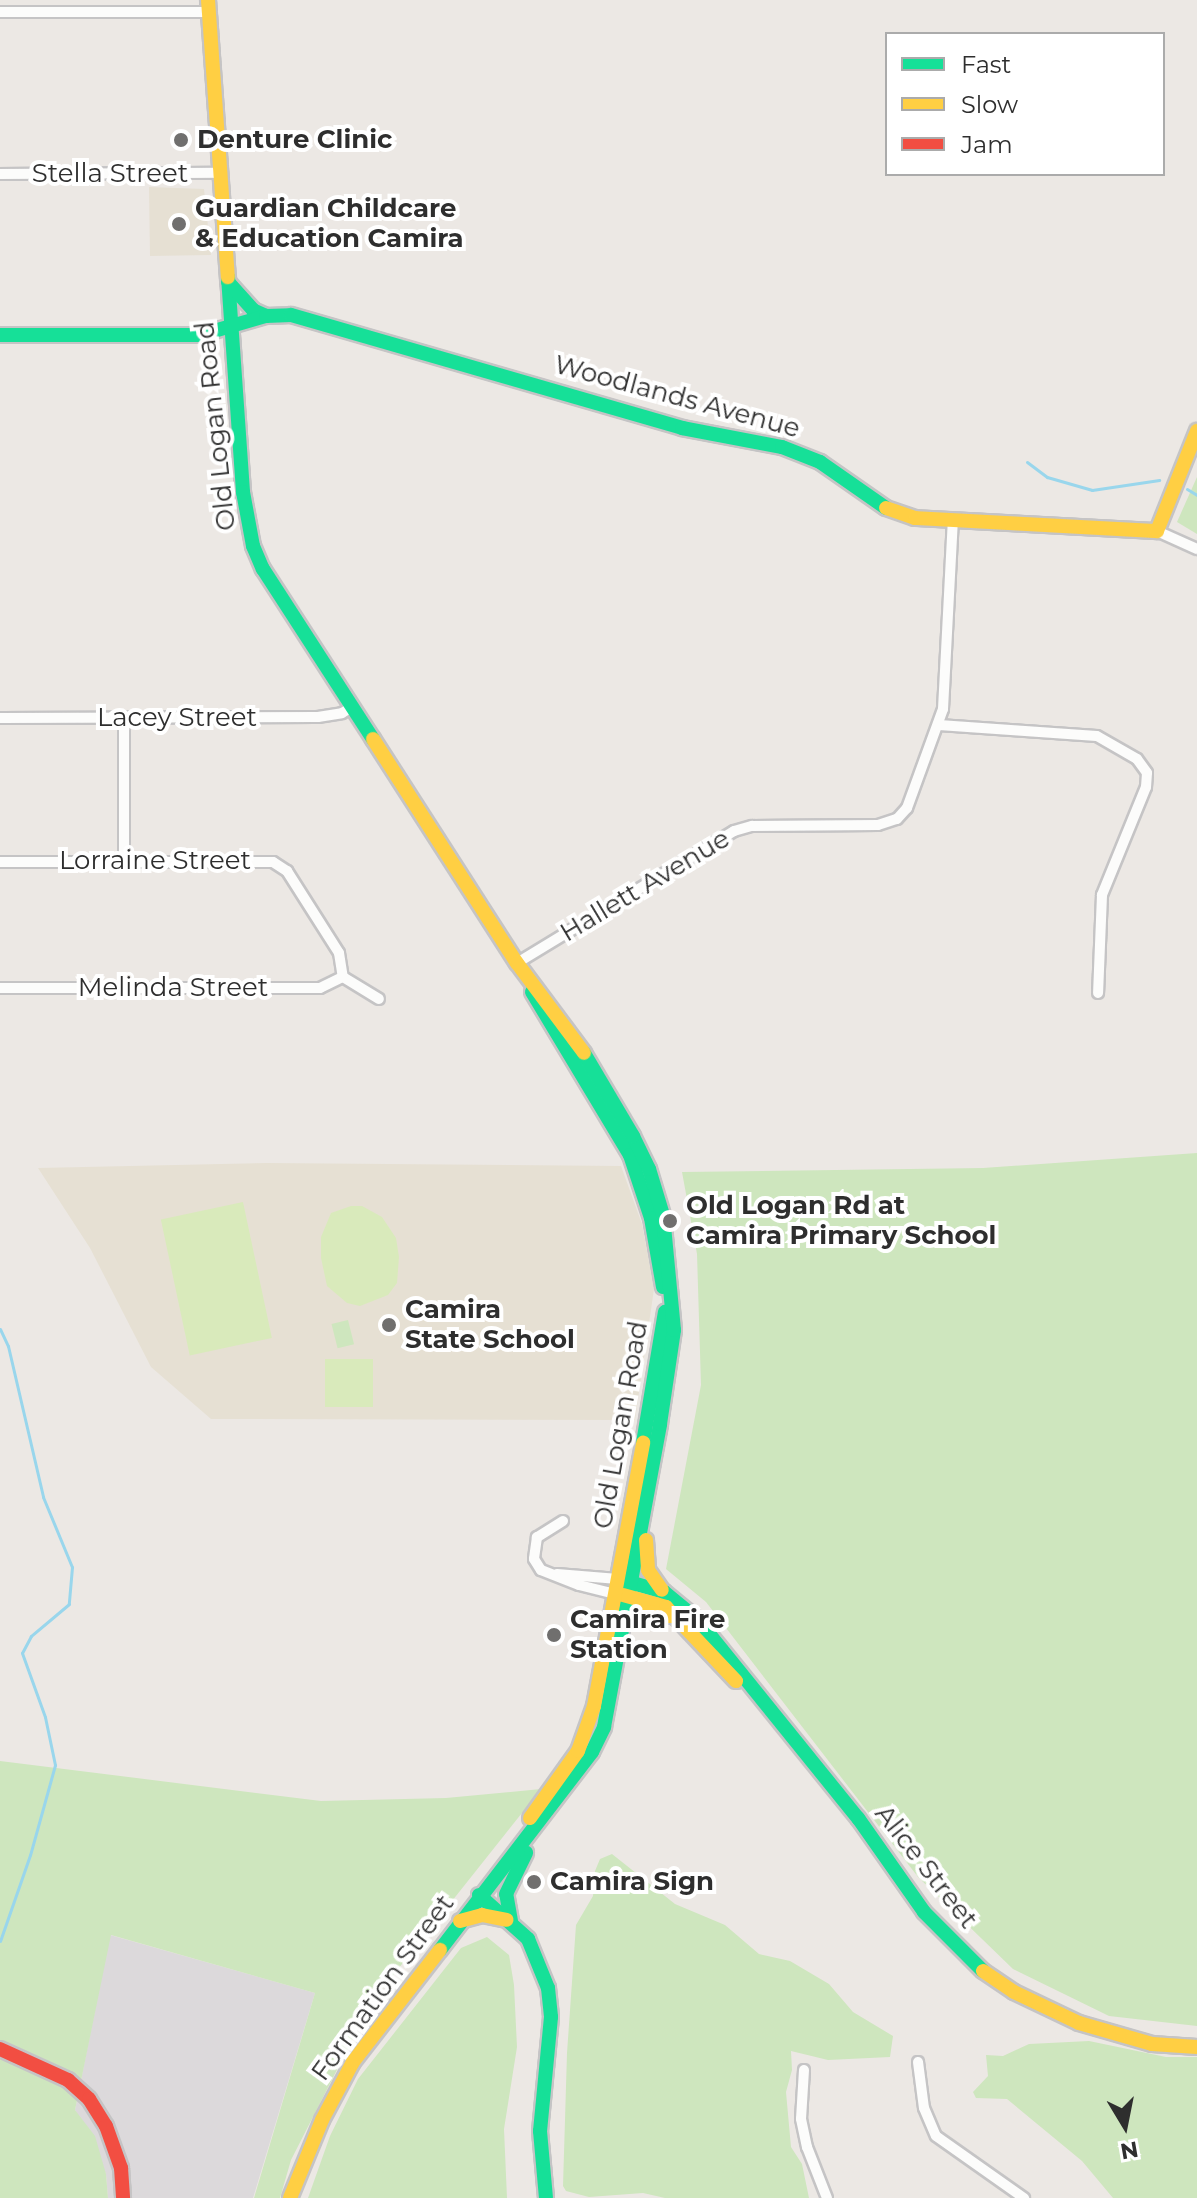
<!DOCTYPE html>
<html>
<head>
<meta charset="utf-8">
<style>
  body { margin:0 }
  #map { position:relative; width:1197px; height:2198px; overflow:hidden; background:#ece8e4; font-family:Montserrat,sans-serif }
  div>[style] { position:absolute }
  .industrial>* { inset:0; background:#dcd9db }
  .education>* { inset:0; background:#e6e0d3 }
  .green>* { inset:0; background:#cee6be; transform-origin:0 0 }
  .pitch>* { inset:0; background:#d9eabb; transform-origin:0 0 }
  .stream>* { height:3px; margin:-1.5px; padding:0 1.5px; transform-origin:1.5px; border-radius:1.5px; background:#99d6ec }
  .roads { filter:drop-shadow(2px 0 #c5c4c5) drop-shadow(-2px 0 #c5c4c5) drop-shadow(0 2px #c5c4c5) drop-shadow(0 -2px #c5c4c5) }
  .street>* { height:10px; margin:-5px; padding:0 5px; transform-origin:5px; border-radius:5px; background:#fcfcfb }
  .fast>* { height:14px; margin:-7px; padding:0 7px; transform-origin:7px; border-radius:7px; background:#16e098 }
  .slow>* { height:14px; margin:-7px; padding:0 7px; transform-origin:7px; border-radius:7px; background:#ffcf43 }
  .jam>* { height:14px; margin:-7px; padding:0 7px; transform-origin:7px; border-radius:7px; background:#f24e42 }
  .dots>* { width:22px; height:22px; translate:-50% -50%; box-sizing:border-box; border:4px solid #fff; border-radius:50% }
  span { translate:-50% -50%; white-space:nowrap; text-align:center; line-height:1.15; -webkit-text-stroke:8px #fff; paint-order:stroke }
  .poi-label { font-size:26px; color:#2e2e2e; font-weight:700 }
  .left { translate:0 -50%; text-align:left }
  .street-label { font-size:26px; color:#2e2e2e }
  .legend { position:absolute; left:885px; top:32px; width:280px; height:144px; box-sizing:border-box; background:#fff; border:2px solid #ababab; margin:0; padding:10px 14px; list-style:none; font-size:24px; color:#2e2e2e }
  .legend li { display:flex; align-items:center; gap:16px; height:40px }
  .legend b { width:40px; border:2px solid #ababab }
  .north { position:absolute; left:1085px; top:2086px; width:80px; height:80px; -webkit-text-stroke:6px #fff; paint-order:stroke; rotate:170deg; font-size:22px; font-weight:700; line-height:32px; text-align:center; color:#2e2e2e }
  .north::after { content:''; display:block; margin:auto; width:28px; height:36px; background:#2e2e2e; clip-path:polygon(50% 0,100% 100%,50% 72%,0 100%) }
</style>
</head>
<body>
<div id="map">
  <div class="industrial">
    <div style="clip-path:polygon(110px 1935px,315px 1993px,253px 2198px,108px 2198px,106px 2174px,75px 2110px)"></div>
  </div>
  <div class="education">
    <div style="clip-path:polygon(149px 187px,204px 189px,211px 255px,150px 256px)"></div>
    <div style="clip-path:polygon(267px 1163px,621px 1166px,642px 1224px,654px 1289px,635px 1420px,211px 1419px,151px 1367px,90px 1248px,38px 1168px)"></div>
  </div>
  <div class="green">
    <div style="clip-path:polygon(1197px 477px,1197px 534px,1177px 522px)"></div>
    <div style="clip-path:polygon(1197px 1153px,1197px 2026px,1109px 2016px,1013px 1969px,918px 1877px,706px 1602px,666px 1569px,701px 1385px,697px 1254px,682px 1172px,983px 1168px)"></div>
    <div style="left:348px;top:1320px;width:25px;height:17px;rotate:76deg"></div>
    <div style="clip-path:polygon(0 1761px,321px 1801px,446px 1798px,541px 1789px,371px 2003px,291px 2160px,280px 2198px,254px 2198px,315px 1993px,111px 1935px,75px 2110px,95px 2136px,106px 2174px,108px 2198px,0 2198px)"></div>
    <div style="clip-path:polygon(612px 1854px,675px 1904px,725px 1925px,759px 1954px,790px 1961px,829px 1984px,853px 2012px,893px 2036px,890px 2057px,828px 2060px,791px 2051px,792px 2070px,786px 2092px,791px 2147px,802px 2164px,809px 2198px,665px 2198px,643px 2193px,589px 2197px,566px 2191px,563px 2186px,567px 2053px,576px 1925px,593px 1896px,595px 1871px,600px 1859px)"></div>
    <div style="clip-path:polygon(487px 1937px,509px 1955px,514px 1985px,517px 2047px,504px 2129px,507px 2198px,308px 2198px,330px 2136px,358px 2079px,461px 1948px)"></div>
    <div style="clip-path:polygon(1089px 2041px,1166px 2057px,1197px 2057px,1197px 2198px,1113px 2198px,1082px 2161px,1007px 2099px,976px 2098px,973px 2092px,988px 2076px,986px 2055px,1003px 2056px,1029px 2044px)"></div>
  </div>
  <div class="pitch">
    <div style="left:243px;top:1202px;width:139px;height:84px;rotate:78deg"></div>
    <div style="clip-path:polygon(351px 1206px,362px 1206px,382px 1217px,396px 1238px,399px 1257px,397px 1283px,388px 1295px,360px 1306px,347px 1303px,327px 1286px,321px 1258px,321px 1237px,331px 1213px)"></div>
    <div style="left:325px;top:1359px;width:48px;height:48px"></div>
  </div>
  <div class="stream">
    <div style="left:1027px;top:462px;width:25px;rotate:37deg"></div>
    <div style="left:1047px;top:477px;width:47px;rotate:16.1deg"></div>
    <div style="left:1092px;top:490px;width:68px;rotate:-8.5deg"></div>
    <div style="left:1187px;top:489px;width:12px;rotate:31deg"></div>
    <div style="left:0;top:1329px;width:19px;rotate:65deg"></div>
    <div style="left:8px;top:1346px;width:155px;rotate:76.9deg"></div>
    <div style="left:43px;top:1497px;width:76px;rotate:67.5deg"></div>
    <div style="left:72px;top:1567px;width:37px;rotate:95deg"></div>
    <div style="left:69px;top:1604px;width:50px;rotate:139.9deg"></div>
    <div style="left:31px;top:1636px;width:19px;rotate:118deg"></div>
    <div style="left:22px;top:1653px;width:68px;rotate:70.2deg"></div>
    <div style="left:45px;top:1717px;width:49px;rotate:78.2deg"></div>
    <div style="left:55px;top:1765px;width:93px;rotate:105.5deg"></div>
    <div style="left:30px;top:1855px;width:91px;rotate:109.2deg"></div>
  </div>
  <div class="roads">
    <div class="street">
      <div style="left:0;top:12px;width:209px"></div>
      <div style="left:0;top:174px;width:220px;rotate:-0.3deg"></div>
      <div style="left:1157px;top:531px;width:44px;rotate:24.2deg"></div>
      <div style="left:0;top:718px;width:318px;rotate:-0.2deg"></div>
      <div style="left:318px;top:717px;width:24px;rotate:-9deg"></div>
      <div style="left:342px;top:713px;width:12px;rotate:-31deg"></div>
      <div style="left:939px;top:725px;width:158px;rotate:4deg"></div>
      <div style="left:1097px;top:736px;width:46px;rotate:29.9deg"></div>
      <div style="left:1137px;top:759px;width:17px;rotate:54deg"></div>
      <div style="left:1147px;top:773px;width:14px;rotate:94deg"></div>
      <div style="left:1146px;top:787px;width:117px;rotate:112.2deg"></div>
      <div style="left:1102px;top:895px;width:98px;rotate:92.3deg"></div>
      <div style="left:124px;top:861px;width:143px;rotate:-90deg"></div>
      <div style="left:0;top:862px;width:273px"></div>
      <div style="left:273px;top:862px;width:17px;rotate:33deg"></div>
      <div style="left:287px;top:871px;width:97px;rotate:57.6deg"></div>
      <div style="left:339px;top:953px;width:24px;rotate:81deg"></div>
      <div style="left:343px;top:977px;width:42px;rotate:31.4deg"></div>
      <div style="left:517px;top:963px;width:254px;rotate:-31.3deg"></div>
      <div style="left:734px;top:831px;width:19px;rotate:-16deg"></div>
      <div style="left:752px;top:826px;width:126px;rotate:-0.5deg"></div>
      <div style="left:878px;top:825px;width:20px;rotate:-18deg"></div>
      <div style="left:897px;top:819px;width:15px;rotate:-48deg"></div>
      <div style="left:907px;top:808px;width:105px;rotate:-70deg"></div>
      <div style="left:943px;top:709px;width:190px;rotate:-87deg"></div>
      <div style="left:0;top:988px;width:320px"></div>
      <div style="left:320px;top:988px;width:25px;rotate:-26deg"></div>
      <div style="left:563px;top:1521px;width:31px;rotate:148deg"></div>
      <div style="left:537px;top:1537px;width:22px;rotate:98deg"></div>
      <div style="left:534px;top:1559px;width:13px;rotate:58deg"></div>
      <div style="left:541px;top:1570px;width:41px;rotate:21.5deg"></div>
      <div style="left:579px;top:1585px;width:38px;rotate:14deg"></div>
      <div style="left:557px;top:1574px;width:61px;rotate:4.7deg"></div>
      <div style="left:918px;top:2062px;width:46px;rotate:82.6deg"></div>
      <div style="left:924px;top:2108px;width:30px;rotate:67deg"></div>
      <div style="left:936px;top:2136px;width:108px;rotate:35.2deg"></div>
      <div style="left:804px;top:2070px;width:49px;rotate:93.5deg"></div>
      <div style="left:801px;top:2119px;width:29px;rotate:78deg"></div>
      <div style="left:807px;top:2147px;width:55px;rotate:68.6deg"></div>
    </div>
    <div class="fast">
      <div style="left:228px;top:277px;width:216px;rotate:86deg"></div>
      <div style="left:243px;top:492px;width:55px;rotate:79.5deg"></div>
      <div style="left:253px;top:546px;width:25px;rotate:67deg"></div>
      <div style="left:263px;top:569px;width:202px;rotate:57.1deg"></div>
      <div style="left:228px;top:282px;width:38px;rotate:48deg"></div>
      <div style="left:253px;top:310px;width:14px;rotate:25deg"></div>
      <div style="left:0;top:335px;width:200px"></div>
      <div style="left:200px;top:335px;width:69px;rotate:-16.1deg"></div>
      <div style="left:266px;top:316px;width:25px;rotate:-2deg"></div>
      <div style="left:291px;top:315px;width:407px;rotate:16.1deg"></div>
      <div style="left:682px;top:428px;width:102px;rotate:10.8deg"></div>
      <div style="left:782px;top:447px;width:41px;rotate:21.5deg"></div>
      <div style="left:820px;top:462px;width:80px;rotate:34.9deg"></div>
      <div style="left:532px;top:992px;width:190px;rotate:59deg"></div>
      <div style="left:630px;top:1155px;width:66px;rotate:71.6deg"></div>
      <div style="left:651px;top:1218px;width:70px;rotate:80.1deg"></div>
      <div style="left:643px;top:1443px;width:133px;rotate:-80.5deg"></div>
      <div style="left:622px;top:1580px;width:44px;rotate:15.9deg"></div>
      <div style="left:664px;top:1592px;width:44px;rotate:39.5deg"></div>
      <div style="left:698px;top:1620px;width:255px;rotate:51.1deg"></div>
      <div style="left:858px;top:1818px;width:115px;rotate:54.9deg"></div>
      <div style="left:924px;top:1912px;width:83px;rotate:45deg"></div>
      <div style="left:479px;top:1895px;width:66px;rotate:41.9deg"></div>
      <div style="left:528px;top:1939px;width:53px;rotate:67.8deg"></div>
      <div style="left:548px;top:1988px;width:29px;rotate:84deg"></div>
      <div style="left:551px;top:2017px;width:115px;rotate:95.5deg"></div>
      <div style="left:540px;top:2131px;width:67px;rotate:84.9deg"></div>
      <div style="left:511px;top:1921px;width:27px;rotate:-100deg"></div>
      <div style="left:506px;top:1894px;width:46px;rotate:-64deg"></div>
      <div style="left:440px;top:1950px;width:250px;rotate:-52.5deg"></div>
      <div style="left:592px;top:1752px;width:28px;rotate:-64deg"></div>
      <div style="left:604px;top:1727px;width:308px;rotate:-79.5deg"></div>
      <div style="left:660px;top:1424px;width:95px;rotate:-81.5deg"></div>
      <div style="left:674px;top:1330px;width:116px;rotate:-95.5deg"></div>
      <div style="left:663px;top:1215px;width:48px;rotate:-106.9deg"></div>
      <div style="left:649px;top:1169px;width:37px;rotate:-116deg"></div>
      <div style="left:633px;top:1136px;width:96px;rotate:-120.6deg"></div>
    </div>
    <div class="slow">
      <div style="left:208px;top:0;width:278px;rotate:85.9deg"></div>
      <div style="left:886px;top:508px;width:31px;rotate:19deg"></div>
      <div style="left:915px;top:518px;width:242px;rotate:3.1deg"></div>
      <div style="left:1157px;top:531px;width:108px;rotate:-68.2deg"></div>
      <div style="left:373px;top:739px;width:266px;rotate:57.3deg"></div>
      <div style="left:517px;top:963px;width:112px;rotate:53.3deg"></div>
      <div style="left:646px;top:1540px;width:30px;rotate:86deg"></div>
      <div style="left:648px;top:1570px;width:24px;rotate:55deg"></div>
      <div style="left:623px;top:1595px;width:45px;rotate:15.6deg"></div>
      <div style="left:666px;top:1607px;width:102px;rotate:46.6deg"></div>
      <div style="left:625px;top:1620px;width:25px;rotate:-18deg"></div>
      <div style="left:649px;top:1612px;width:21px;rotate:11deg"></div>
      <div style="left:530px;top:1818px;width:82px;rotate:-54.4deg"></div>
      <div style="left:578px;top:1751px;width:48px;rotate:-70.4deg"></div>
      <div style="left:594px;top:1706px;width:268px;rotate:-79.4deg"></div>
      <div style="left:460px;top:1921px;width:23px;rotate:-15deg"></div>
      <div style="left:482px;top:1915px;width:25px;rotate:11deg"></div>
      <div style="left:983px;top:1971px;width:37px;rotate:34deg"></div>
      <div style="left:1014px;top:1992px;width:72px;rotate:25.5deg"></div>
      <div style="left:1079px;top:2023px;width:76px;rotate:16deg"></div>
      <div style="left:1152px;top:2044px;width:45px;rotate:3.8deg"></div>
      <div style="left:290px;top:2198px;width:84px;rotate:-67.7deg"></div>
      <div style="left:322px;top:2120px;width:66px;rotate:-61.9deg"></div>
      <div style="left:353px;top:2062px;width:142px;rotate:-52.2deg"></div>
    </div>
    <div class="jam">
      <div style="left:0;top:2049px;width:75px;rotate:24.5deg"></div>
      <div style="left:68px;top:2080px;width:28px;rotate:42deg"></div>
      <div style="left:89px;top:2099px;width:32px;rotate:58deg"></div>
      <div style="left:106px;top:2126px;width:45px;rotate:70.3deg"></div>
      <div style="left:121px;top:2168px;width:30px;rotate:86deg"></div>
    </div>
  </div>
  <div class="dots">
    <div style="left:181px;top:140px;background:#706f6e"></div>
    <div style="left:179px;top:224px;background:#706f6e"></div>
    <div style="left:670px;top:1221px;background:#706f6e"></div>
    <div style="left:389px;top:1325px;background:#706f6e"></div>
    <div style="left:554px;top:1635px;background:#706f6e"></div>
    <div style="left:534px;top:1882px;background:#706f6e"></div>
  </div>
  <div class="poi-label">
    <span class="left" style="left:197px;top:140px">Denture Clinic</span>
    <span class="left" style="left:195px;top:224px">Guardian Childcare<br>&amp; Education Camira</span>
    <span class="left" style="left:686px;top:1221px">Old Logan Rd at<br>Camira Primary School</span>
    <span class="left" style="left:405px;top:1325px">Camira<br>State School</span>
    <span class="left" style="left:570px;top:1635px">Camira Fire<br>Station</span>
    <span class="left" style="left:550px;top:1882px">Camira Sign</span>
  </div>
  <div class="street-label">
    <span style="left:110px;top:174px">Stella Street</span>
    <span style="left:677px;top:397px;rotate:15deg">Woodlands Avenue</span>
    <span style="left:216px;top:426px;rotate:-96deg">Old Logan Road</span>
    <span style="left:177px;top:718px">Lacey Street</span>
    <span style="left:155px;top:861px">Lorraine Street</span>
    <span style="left:645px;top:886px;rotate:-31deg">Hallett Avenue</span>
    <span style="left:173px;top:988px">Melinda Street</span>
    <span style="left:621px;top:1425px;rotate:-80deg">Old Logan Road</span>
    <span style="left:926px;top:1867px;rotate:52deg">Alice Street</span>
    <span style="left:383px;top:1988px;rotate:-54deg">Formation Street</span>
  </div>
  <ul class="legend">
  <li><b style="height:10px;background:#16e098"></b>Fast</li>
  <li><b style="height:10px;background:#ffcf43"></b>Slow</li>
  <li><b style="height:10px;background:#f24e42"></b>Jam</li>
  </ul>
  <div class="north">N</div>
</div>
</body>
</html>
